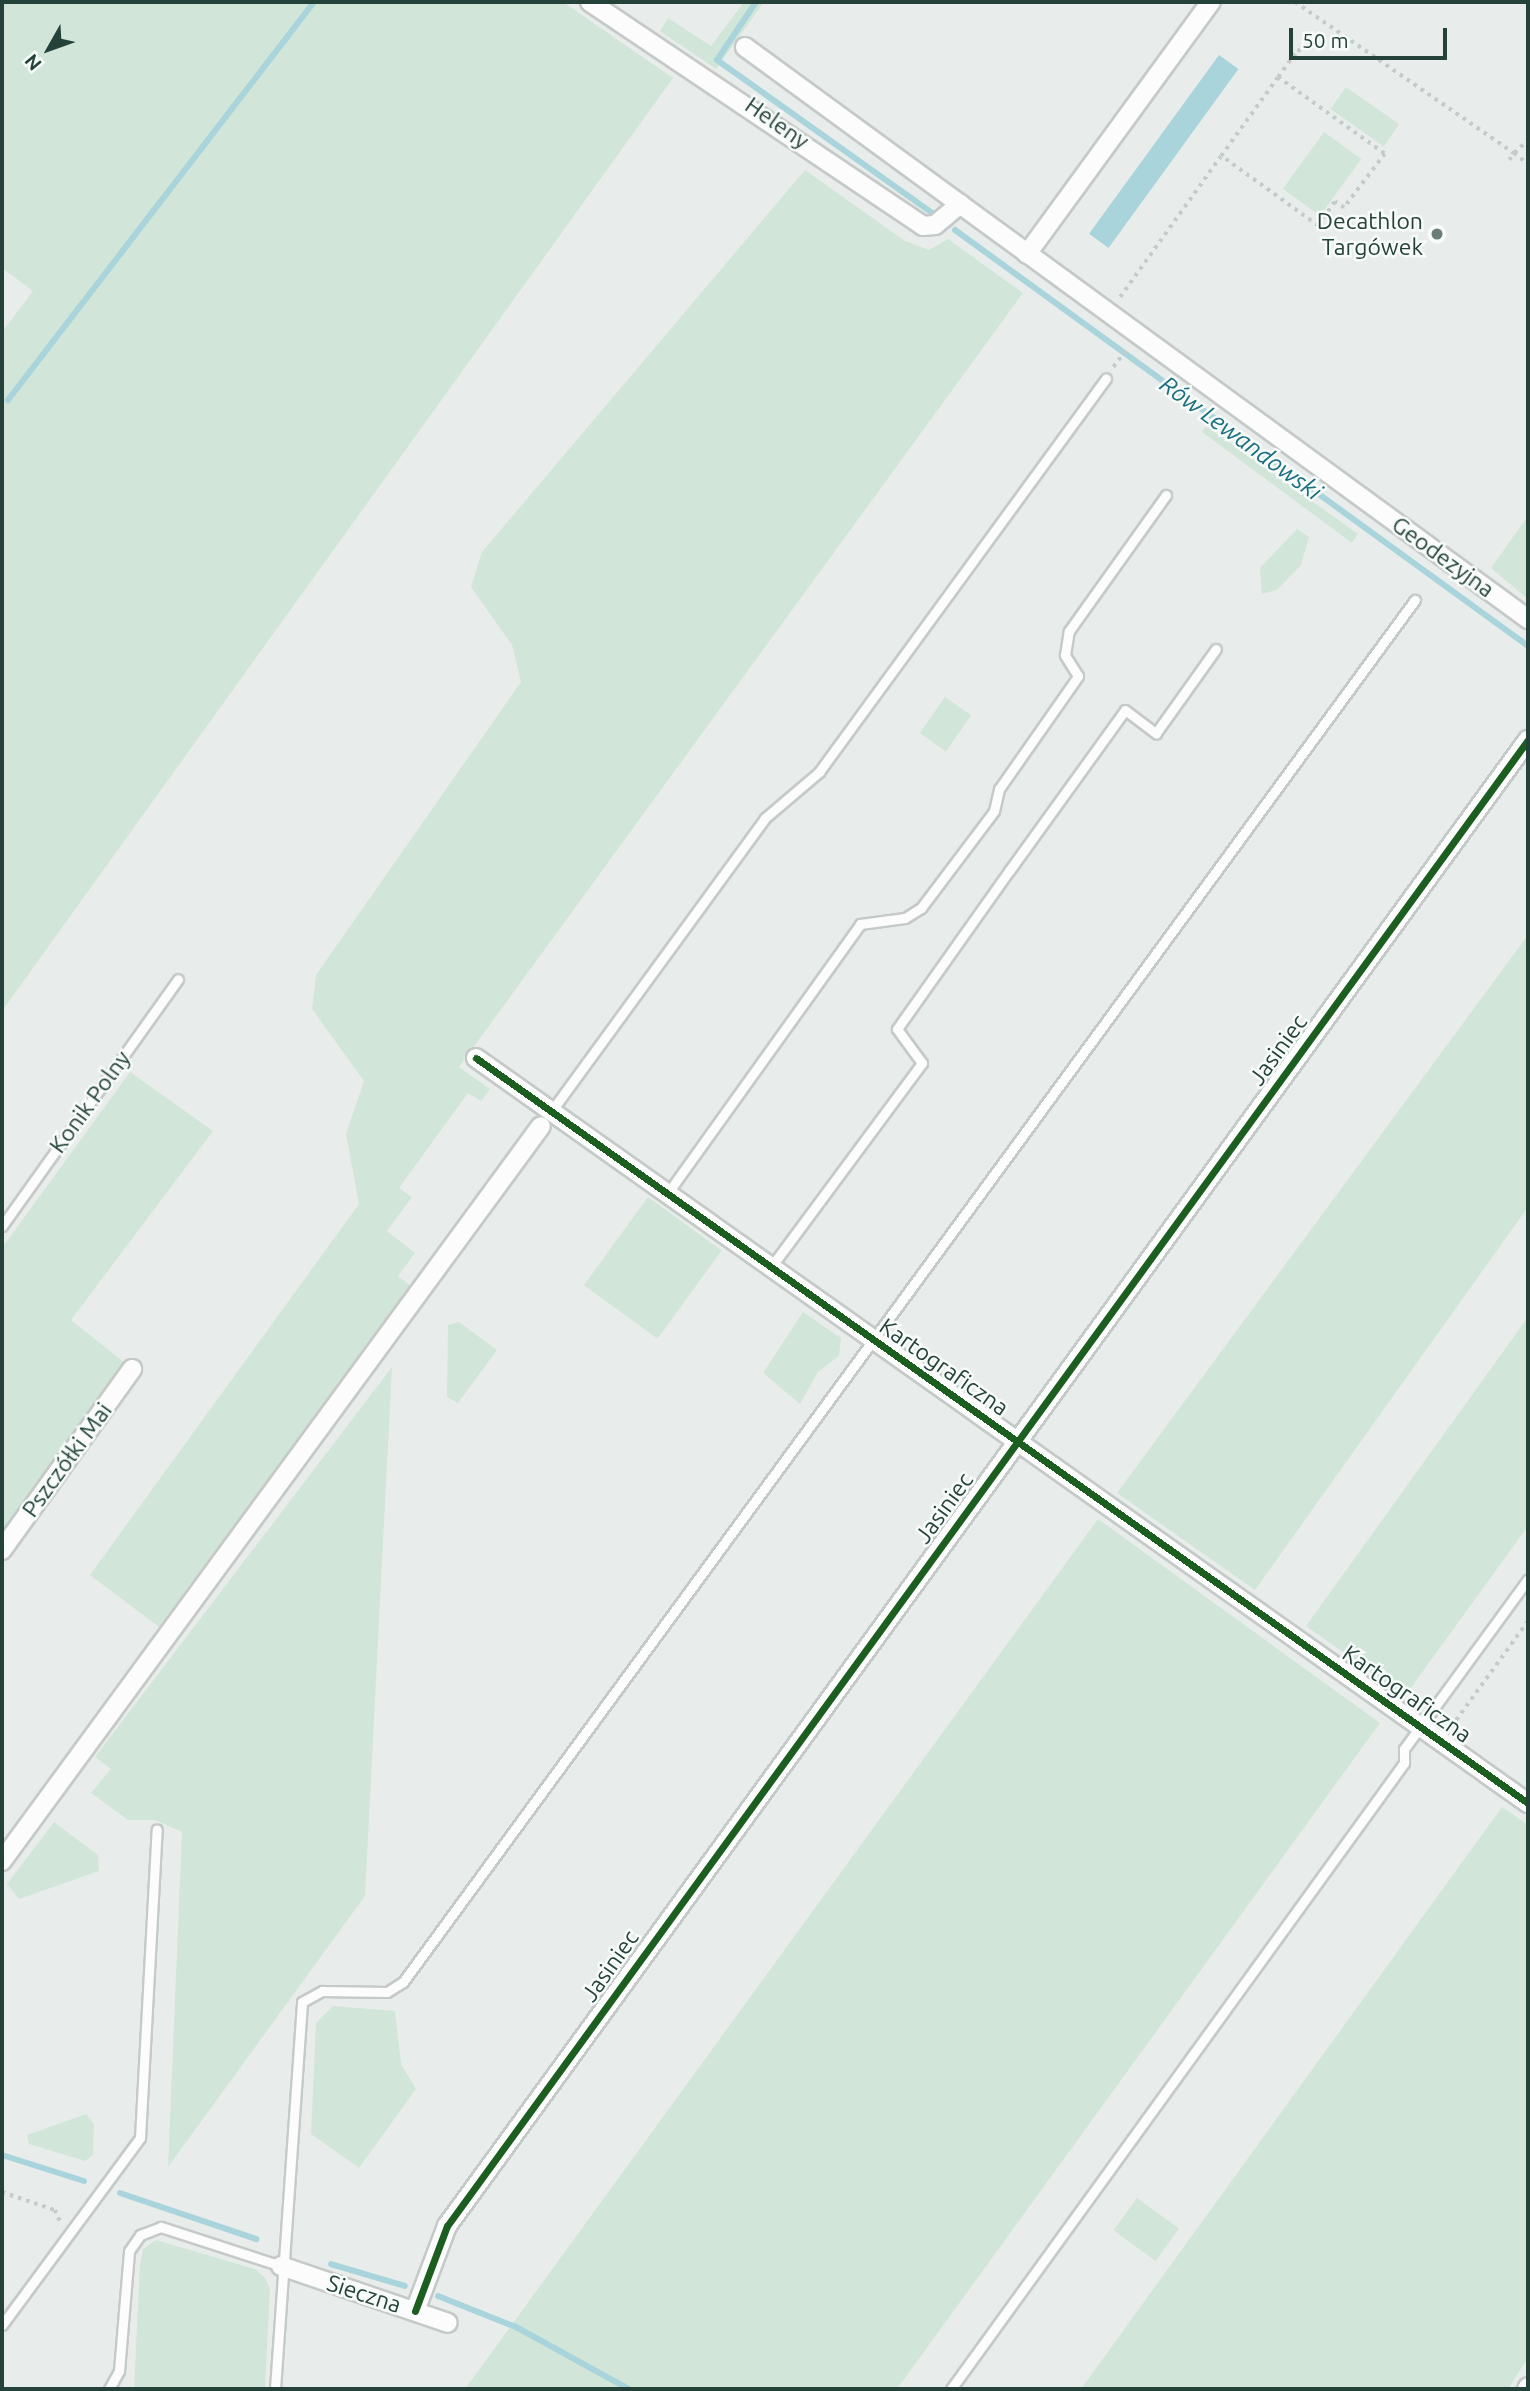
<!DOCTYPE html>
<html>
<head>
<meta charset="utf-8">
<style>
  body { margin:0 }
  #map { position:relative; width:1530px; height:2391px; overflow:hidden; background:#e8edeb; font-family:Ubuntu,sans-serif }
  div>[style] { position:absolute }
  .green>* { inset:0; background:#d1e6d8; transform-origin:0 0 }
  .water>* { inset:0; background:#a9d4db; transform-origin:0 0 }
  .stream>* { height:6px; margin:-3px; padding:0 3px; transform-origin:3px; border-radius:3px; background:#a9d4db }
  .path>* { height:3.5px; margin-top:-1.75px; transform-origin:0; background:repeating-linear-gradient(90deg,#c3ccca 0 3.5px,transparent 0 8.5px) }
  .roads { filter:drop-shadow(2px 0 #c5cac8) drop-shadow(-2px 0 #c5cac8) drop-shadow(0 2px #c5cac8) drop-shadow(0 -2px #c5cac8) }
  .service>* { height:9px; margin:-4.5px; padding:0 4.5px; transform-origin:4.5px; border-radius:4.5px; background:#fcfcfc }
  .minor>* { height:18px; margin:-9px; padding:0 9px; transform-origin:9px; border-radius:9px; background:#fcfcfc }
  .cycleway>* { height:7px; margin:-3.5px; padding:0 3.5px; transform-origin:3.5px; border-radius:3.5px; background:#1b5e20 }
  .dots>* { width:19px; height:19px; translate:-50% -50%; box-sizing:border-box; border:4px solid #f7fbf9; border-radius:50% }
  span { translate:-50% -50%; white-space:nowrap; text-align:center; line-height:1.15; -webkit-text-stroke:5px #f7fbf9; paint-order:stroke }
  .street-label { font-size:23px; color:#24423a }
  .poi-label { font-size:23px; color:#24423a }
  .right { translate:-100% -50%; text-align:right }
  .water-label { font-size:24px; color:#1c6f80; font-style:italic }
  .frame { position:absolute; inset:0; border:4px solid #24423a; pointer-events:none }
  .north { position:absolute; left:14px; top:14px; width:70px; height:70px; -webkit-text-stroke:5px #f7fbf9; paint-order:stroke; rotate:230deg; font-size:19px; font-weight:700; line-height:28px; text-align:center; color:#24423a }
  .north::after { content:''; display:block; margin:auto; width:24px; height:32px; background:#24423a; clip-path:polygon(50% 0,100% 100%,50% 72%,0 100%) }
  .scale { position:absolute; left:1289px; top:28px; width:158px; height:32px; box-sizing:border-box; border:4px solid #24423a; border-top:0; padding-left:9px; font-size:21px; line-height:24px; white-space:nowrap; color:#24423a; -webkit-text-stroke:5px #f7fbf9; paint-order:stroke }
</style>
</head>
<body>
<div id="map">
  <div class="green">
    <div style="clip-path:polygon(2px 2px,563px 2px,673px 78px,2px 1011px,2px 332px,33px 291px,2px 268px)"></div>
    <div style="clip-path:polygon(744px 2px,764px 2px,716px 69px,660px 31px,668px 18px,711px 46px)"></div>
    <div style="left:1346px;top:87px;width:65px;height:27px;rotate:35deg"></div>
    <div style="left:1324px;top:132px;width:46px;height:70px;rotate:36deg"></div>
    <div style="clip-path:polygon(805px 170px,905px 241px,929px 250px,948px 239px,1023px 293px,459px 1067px,490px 1089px,481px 1101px,468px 1093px,399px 1188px,412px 1197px,387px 1231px,415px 1253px,398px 1276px,411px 1286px,159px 1627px,90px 1575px,359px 1204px,346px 1134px,364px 1081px,312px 1009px,316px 975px,521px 682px,512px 645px,471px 587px,482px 552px)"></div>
    <div style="clip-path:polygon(1206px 426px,1284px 481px,1358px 534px,1352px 543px,1202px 432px)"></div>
    <div style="clip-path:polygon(1528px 516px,1528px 599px,1491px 568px)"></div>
    <div style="clip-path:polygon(1297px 529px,1309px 537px,1301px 565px,1277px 590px,1262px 594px,1260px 568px)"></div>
    <div style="left:945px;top:697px;width:32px;height:44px;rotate:35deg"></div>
    <div style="clip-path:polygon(1528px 935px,1528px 1207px,1255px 1590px,1117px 1493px)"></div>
    <div style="clip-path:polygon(130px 1072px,213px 1131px,71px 1320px,135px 1371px,2px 1558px,2px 1248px)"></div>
    <div style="left:648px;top:1197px;width:91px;height:109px;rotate:36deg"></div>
    <div style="clip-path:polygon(803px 1312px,841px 1338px,839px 1356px,818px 1372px,800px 1404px,763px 1373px)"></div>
    <div style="clip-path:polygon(1528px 1317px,1528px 1526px,1405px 1696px,1306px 1626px)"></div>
    <div style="clip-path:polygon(459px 1322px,497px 1350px,458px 1403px,447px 1397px,448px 1325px)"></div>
    <div style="clip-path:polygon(392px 1367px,365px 1896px,168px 2167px,182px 1832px,155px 1820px,128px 1820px,91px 1793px,111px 1769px,95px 1757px)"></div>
    <div style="clip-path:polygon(1098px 1519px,1380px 1723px,897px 2389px,465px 2389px)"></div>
    <div style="clip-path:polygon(1502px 1807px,1528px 1825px,1528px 2358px,1508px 2389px,1081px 2389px)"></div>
    <div style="clip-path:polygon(54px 1822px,98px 1855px,99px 1871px,19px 1899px,7px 1884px)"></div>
    <div style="clip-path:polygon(333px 2006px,395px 2011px,401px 2064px,416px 2089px,359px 2168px,311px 2134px,316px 2023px)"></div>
    <div style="clip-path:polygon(86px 2114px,94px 2124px,93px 2155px,85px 2161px,29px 2144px,27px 2135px)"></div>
    <div style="left:1137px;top:2198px;width:52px;height:40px;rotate:36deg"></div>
    <div style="clip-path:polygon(156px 2240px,255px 2269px,265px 2278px,270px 2289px,265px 2389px,134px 2389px,140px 2265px,143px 2249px)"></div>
  </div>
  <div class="water">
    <div style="left:1219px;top:55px;width:24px;height:221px;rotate:36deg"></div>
  </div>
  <div class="stream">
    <div style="left:756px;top:2px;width:70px;rotate:123.9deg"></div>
    <div style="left:717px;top:60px;width:266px;rotate:35.4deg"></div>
    <div style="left:955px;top:230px;width:708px;rotate:35.98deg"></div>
    <div style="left:8px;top:400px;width:502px;rotate:-52.45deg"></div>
    <div style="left:2px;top:2155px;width:86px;rotate:17.6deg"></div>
    <div style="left:120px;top:2193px;width:144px;rotate:18.7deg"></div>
    <div style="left:331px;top:2264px;width:77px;rotate:16.6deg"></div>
    <div style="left:438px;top:2296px;width:84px;rotate:21.7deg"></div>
    <div style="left:516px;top:2327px;width:129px;rotate:28.8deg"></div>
  </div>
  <div class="path">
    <div style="left:1295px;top:2px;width:266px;rotate:34.6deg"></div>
    <div style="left:1514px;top:153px;width:19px;rotate:-43deg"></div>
    <div style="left:1278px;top:77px;width:132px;rotate:35.7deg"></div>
    <div style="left:1385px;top:154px;width:68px;rotate:127.2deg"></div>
    <div style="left:1344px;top:208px;width:11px;rotate:-146deg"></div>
    <div style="left:1335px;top:202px;width:29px;rotate:125deg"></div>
    <div style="left:1318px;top:226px;width:120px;rotate:-144.2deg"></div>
    <div style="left:1221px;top:156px;width:97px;rotate:-54.2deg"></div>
    <div style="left:1278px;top:77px;width:32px;rotate:-54deg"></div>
    <div style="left:1297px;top:51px;width:12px;rotate:-20deg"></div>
    <div style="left:1509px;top:160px;width:9px;rotate:-54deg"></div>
    <div style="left:1514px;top:153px;width:18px;rotate:38deg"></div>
    <div style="left:1120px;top:297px;width:173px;rotate:-54.4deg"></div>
    <div style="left:1113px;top:367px;width:24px;rotate:-52deg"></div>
    <div style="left:1451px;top:1727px;width:131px;rotate:-54deg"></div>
    <div style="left:2px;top:2192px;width:56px;rotate:18.8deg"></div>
    <div style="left:55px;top:2210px;width:12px;rotate:66deg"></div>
  </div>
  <div class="roads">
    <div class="service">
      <div style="left:550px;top:1113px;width:365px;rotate:-53.9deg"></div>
      <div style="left:765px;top:818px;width:71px;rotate:-40.4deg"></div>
      <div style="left:819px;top:772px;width:487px;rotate:-53.9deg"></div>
      <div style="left:667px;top:1194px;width:332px;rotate:-54.4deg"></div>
      <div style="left:860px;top:924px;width:45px;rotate:-7.6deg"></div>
      <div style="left:905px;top:918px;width:19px;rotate:-32deg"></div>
      <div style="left:921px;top:908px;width:121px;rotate:-53deg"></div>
      <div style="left:994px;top:811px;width:23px;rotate:-77deg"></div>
      <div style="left:999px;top:789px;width:138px;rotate:-55deg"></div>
      <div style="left:1078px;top:676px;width:25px;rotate:-122deg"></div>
      <div style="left:1065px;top:655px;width:24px;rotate:-81deg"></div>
      <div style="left:1069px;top:631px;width:167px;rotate:-54.5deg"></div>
      <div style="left:2px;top:1226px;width:303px;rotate:-54.5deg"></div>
      <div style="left:771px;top:1267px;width:254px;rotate:-53.5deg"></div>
      <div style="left:922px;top:1063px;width:42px;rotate:-126.3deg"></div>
      <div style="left:897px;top:1029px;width:194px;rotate:-54.7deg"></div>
      <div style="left:1009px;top:871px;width:198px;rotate:-54.2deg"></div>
      <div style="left:1125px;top:710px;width:39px;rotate:37deg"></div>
      <div style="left:1156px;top:733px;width:103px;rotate:-54.5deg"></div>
      <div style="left:2px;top:2325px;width:232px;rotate:-53.6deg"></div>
      <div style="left:140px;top:2138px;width:309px;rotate:-86.9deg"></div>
      <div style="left:109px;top:2389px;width:21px;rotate:-61deg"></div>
      <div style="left:119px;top:2371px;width:120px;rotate:-85.2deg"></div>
      <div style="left:129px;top:2251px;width:19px;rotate:-55deg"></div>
      <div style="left:140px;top:2235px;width:22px;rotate:-21deg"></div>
      <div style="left:161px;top:2227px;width:126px;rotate:18deg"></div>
      <div style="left:275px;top:2389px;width:388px;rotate:-86deg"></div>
      <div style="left:302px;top:2002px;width:23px;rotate:-29deg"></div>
      <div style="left:322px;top:1991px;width:65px;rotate:0.9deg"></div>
      <div style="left:387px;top:1992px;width:19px;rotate:-32deg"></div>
      <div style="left:403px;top:1982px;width:1713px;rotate:-53.79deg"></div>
      <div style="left:951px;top:2389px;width:773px;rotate:-54.11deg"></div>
      <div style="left:1404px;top:1763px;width:14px;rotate:-90deg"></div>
      <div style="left:1404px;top:1749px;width:210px;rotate:-53.9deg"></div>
    </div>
    <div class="minor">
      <div style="left:590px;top:2px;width:401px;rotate:33.9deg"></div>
      <div style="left:923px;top:226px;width:12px;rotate:-5deg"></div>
      <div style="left:935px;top:225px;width:33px;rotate:-40deg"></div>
      <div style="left:745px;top:47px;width:970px;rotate:36.15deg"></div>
      <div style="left:1027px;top:254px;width:312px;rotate:-53.9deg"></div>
      <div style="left:476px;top:1058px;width:1289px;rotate:35.31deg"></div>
      <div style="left:2px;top:1550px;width:223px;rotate:-54.3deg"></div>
      <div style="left:2px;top:1861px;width:911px;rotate:-53.75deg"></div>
      <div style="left:281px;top:2266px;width:176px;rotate:18.8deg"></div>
      <div style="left:415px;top:2311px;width:91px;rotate:-69.4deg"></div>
      <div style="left:447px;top:2226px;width:1838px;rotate:-53.97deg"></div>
      <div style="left:1527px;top:2389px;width:2px;rotate:-63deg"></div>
    </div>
  </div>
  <div class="cycleway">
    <div style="left:476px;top:1058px;width:1289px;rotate:35.31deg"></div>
    <div style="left:415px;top:2311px;width:91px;rotate:-69.4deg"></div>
    <div style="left:447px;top:2226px;width:1838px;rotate:-53.97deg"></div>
  </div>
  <div class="dots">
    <div style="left:1437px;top:234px;background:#697e78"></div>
  </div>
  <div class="street-label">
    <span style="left:777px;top:123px;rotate:35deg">Heleny</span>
    <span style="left:1443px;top:557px;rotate:36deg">Geodezyjna</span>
    <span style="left:1278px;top:1050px;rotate:-54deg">Jasiniec</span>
    <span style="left:90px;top:1102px;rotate:-54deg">Konik Polny</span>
    <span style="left:944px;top:1367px;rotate:35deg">Kartograficzna</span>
    <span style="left:67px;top:1460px;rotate:-54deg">Pszczółki Mai</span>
    <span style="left:944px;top:1508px;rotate:-54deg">Jasiniec</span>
    <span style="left:1407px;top:1694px;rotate:35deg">Kartograficzna</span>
    <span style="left:610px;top:1966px;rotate:-55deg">Jasiniec</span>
    <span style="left:364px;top:2294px;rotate:18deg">Sieczna</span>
  </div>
  <div class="poi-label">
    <span class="right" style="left:1423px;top:234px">Decathlon<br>Targówek</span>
  </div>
  <div class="water-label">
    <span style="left:1241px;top:438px;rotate:36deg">Rów Lewandowski</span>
  </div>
  <div class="frame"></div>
  <div class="north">N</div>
  <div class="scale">50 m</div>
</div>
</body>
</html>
